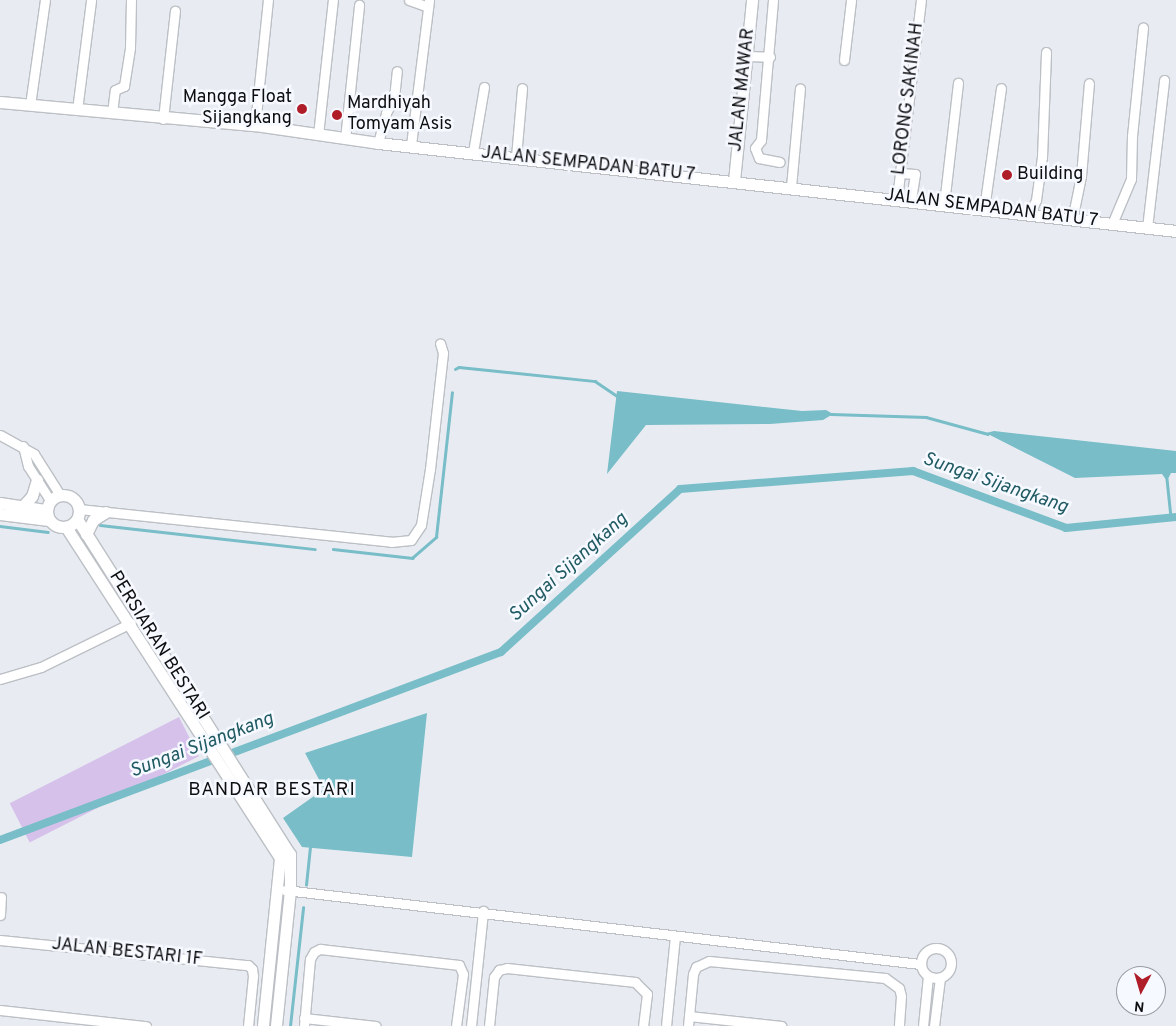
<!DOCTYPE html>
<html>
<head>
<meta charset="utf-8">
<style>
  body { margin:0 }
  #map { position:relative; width:1176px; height:1026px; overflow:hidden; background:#e8ecf2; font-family:Overpass,sans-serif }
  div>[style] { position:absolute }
  .green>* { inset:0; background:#d6c1eb; transform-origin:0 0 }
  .water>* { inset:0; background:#78bdc7 }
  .stream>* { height:2.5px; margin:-1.25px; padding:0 1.25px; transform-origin:1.25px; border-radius:1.25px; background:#78bdc7 }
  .canal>* { height:8px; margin:-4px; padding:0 4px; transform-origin:4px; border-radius:4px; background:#78bdc7 }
  .roads { filter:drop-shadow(1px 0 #bcc0c5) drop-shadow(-1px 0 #bcc0c5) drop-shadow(0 1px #bcc0c5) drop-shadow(0 -1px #bcc0c5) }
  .street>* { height:9px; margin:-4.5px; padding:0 4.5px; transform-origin:4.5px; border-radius:4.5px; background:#fff }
  .street>.ring { margin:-4.5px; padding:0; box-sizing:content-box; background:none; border:9px solid #fff; border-radius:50% }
  .secondary>* { height:11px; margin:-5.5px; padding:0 5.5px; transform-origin:5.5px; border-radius:5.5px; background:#fff }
  .secondary>.ring { margin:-5.5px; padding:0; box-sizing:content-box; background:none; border:11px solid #fff; border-radius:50% }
  .dots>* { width:14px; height:14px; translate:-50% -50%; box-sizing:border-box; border:2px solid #f6f9ff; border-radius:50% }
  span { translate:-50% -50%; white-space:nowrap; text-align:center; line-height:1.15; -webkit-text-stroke:5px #f6f9ff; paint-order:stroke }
  .street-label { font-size:18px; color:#0d0e10 }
  .poi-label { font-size:18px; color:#0d0e10 }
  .right { translate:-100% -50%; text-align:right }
  .left { translate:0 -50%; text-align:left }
  .water-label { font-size:19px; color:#205a62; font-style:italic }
  .neighbourhood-label { font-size:19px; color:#0d0e10; letter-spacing:1px }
  .north { position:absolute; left:1116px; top:966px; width:50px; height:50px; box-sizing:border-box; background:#f6f9ff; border:1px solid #999b9f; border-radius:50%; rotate:186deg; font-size:14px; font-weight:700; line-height:20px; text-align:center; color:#0d0e10 }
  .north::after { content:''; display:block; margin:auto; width:18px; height:22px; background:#af1d29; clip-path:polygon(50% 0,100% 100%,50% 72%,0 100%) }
</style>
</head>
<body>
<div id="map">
  <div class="green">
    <div style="left:179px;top:717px;width:44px;height:190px;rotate:63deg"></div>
  </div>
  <div class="water">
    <div style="clip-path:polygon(617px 391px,802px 411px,826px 410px,833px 414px,823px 420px,770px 424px,646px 425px,607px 474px)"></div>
    <div style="clip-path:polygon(994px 431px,1176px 451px,1176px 473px,1171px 473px,1167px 481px,1162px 474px,1075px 478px,986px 433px)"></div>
    <div style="clip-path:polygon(427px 713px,412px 857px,302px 847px,283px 818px,324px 789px,305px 753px)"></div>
  </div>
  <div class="stream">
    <div style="left:455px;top:369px;width:4px;rotate:-27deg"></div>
    <div style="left:459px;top:367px;width:137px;rotate:5.9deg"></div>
    <div style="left:595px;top:381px;width:29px;rotate:34deg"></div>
    <div style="left:831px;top:414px;width:95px;rotate:1.8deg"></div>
    <div style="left:926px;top:417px;width:64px;rotate:15.3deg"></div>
    <div style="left:1167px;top:479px;width:38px;rotate:84deg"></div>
    <div style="left:100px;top:525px;width:216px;rotate:6.4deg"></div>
    <div style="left:0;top:526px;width:48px;rotate:7.1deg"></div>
    <div style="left:333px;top:549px;width:80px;rotate:6.5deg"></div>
    <div style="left:412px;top:558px;width:32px;rotate:-41deg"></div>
    <div style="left:436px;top:537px;width:145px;rotate:-83.7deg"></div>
    <div style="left:306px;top:885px;width:38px;rotate:-84deg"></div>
    <div style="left:290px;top:1026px;width:119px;rotate:-83.7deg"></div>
  </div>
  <div class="canal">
    <div style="left:0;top:840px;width:535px;rotate:-20.57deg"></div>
    <div style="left:501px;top:652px;width:242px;rotate:-42.3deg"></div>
    <div style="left:680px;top:489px;width:234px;rotate:-4.4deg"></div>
    <div style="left:913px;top:471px;width:163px;rotate:20.4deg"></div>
    <div style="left:1066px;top:528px;width:111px;rotate:-5.7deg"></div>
  </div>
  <div class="roads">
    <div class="street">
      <div style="left:409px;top:0;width:20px;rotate:20deg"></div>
      <div style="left:773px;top:0;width:141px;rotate:94.9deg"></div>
      <div style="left:761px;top:140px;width:10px;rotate:127deg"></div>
      <div style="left:755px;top:148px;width:11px;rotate:68deg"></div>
      <div style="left:759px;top:158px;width:21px;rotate:11deg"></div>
      <div style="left:747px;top:56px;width:23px;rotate:2deg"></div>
      <div style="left:844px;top:60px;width:60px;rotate:-83.3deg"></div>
      <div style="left:30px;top:105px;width:106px;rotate:-81.9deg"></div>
      <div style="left:77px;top:110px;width:111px;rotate:-82.7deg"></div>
      <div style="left:112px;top:113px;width:23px;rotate:-83deg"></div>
      <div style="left:115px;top:90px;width:10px;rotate:-24deg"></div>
      <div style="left:124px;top:86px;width:39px;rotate:-81deg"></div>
      <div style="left:130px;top:47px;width:47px;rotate:-88.8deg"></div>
      <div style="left:163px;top:119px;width:109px;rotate:-83.7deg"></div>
      <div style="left:255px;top:125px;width:126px;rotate:-84.1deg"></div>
      <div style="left:318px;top:135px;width:136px;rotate:-83.7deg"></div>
      <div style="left:345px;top:139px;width:135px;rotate:-84deg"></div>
      <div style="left:378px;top:143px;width:31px;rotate:-75deg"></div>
      <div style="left:386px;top:113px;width:17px;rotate:-62deg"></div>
      <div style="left:394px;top:98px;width:27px;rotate:-84deg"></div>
      <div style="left:411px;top:145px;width:146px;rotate:-82.9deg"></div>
      <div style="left:473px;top:152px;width:66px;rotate:-80.4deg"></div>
      <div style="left:516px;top:157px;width:69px;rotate:-85deg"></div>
      <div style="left:900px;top:173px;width:15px;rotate:4deg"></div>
      <div style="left:915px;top:174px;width:26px;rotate:99deg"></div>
      <div style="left:791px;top:187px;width:99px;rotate:-84.8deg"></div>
      <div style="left:897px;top:198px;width:199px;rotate:-83.1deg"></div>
      <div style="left:944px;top:204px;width:122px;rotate:-83.4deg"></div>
      <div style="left:984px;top:209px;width:122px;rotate:-82deg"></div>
      <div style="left:1029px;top:215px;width:17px;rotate:-65deg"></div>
      <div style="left:1036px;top:200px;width:43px;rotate:-82.1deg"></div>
      <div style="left:1042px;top:157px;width:105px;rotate:-87.8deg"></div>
      <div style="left:1072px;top:220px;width:45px;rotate:-78.4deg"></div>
      <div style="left:1081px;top:176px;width:93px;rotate:-85.1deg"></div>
      <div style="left:1112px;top:224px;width:49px;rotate:-67.1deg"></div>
      <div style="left:1131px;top:179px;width:43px;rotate:-88.7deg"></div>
      <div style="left:1132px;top:136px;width:109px;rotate:-84.2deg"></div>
      <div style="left:1147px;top:228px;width:149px;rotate:-83.4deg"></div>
      <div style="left:0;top:435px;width:39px;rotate:29deg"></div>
      <div style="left:34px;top:454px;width:49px;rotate:57.6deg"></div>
      <div style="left:23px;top:446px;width:21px;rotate:76deg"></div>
      <div style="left:28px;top:466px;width:40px;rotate:57.1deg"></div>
      <div style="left:79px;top:509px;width:314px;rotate:6deg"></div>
      <div style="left:391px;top:542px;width:20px;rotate:-6deg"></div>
      <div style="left:411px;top:540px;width:18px;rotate:-56deg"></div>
      <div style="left:421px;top:525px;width:57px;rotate:-80.9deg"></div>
      <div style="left:430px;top:469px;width:117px;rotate:-83.6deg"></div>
      <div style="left:443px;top:353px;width:10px;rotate:-107deg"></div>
      <div style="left:0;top:679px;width:43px;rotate:-16.3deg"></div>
      <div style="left:41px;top:667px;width:100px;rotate:-26.1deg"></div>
      <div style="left:285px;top:890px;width:639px;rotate:6.65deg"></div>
      <div style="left:0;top:915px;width:18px;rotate:-87deg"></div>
      <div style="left:0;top:940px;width:249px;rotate:5.8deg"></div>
      <div style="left:248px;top:965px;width:6px;rotate:45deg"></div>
      <div style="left:252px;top:969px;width:7px;rotate:82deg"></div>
      <div style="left:253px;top:976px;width:50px;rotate:95.7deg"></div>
      <div class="ring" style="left:921px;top:948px;width:21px;height:21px"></div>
      <div style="left:0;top:1010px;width:147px;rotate:6.3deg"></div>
      <div style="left:689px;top:1016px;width:93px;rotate:6.2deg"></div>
      <div style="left:304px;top:1018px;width:72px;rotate:6.3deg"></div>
      <div style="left:304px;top:1026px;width:67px;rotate:-84.9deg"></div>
      <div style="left:310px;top:959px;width:8px;rotate:-60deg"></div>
      <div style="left:314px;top:952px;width:7px;rotate:-27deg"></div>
      <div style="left:320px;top:949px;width:140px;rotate:6.6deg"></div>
      <div style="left:459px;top:965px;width:10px;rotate:66deg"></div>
      <div style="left:463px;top:974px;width:52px;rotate:97.7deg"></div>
      <div style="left:471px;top:1026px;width:116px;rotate:-84deg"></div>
      <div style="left:489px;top:1026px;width:49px;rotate:-84.2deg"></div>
      <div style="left:494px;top:977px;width:9px;rotate:-54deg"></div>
      <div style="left:499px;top:970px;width:8px;rotate:-14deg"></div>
      <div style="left:507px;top:968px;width:129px;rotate:6.2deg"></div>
      <div style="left:635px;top:982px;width:17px;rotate:45deg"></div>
      <div style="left:647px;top:994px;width:32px;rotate:97deg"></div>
      <div style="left:666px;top:1026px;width:90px;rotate:-84.3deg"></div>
      <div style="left:688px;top:1026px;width:52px;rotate:-84.5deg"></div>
      <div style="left:693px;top:974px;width:8px;rotate:-67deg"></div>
      <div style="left:696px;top:967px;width:14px;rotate:-25deg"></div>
      <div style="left:709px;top:961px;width:177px;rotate:5.5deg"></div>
      <div style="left:885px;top:978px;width:17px;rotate:36deg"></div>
      <div style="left:899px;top:988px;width:8px;rotate:76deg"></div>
      <div style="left:901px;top:996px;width:30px;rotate:94deg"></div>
      <div style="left:923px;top:1026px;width:50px;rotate:-84.3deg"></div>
      <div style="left:934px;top:1026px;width:48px;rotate:-82.9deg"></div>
    </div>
    <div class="secondary">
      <div style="left:0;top:102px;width:256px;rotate:5.2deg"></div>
      <div style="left:255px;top:125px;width:124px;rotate:8.3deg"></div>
      <div style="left:378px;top:143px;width:803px;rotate:6.29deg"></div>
      <div style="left:734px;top:181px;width:182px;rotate:-84.3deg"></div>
      <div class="ring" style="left:47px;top:495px;width:21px;height:21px"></div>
      <div style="left:0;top:503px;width:47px;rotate:8.7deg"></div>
      <div style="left:23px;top:506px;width:13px;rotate:-48deg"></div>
      <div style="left:32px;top:496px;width:17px;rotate:-73deg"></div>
      <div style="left:0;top:514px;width:49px;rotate:7deg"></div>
      <div style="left:77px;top:519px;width:397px;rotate:57.6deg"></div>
      <div style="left:290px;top:854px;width:36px;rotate:90deg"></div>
      <div style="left:290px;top:890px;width:137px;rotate:95.9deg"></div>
      <div style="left:66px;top:527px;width:394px;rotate:57.1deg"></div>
      <div style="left:280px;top:858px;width:169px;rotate:95.8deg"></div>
      <div style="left:86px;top:534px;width:16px;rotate:-63deg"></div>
      <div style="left:93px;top:520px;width:15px;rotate:-32deg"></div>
    </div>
  </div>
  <div class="dots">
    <div style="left:302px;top:109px;background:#af1d29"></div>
    <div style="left:337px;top:115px;background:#af1d29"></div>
    <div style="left:1007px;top:175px;background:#af1d29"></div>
  </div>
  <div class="street-label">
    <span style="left:743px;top:90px;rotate:-84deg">JALAN MAWAR</span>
    <span style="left:909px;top:99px;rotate:-83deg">LORONG SAKINAH</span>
    <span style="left:588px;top:165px;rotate:6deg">JALAN SEMPADAN BATU 7</span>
    <span style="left:991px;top:209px;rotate:7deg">JALAN SEMPADAN BATU 7</span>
    <span style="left:158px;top:646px;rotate:58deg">PERSIARAN BESTARI</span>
    <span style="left:127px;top:953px;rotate:6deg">JALAN BESTARI 1F</span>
  </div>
  <div class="poi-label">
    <span class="right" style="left:292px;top:109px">Mangga Float<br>Sijangkang</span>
    <span class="left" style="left:347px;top:115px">Mardhiyah<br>Tomyam Asis</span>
    <span class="left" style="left:1017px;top:175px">Building</span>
  </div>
  <div class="water-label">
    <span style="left:995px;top:484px;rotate:19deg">Sungai Sijangkang</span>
    <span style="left:569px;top:568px;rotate:-42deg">Sungai Sijangkang</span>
    <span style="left:202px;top:746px;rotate:-21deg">Sungai Sijangkang</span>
  </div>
  <div class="neighbourhood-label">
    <span style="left:272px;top:791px">BANDAR BESTARI</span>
  </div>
  <div class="north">N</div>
</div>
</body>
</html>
